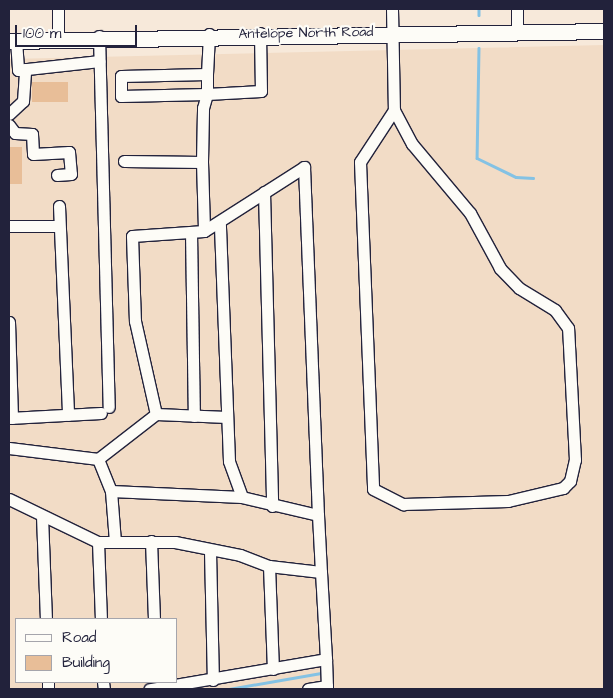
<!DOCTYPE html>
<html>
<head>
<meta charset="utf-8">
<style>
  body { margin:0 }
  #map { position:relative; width:613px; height:698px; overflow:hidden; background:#f7e9da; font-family:"Architects Daughter",sans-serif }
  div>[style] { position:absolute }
  .built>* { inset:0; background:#f2dcc6 }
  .stream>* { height:2.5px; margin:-1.25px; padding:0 1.25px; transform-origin:1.25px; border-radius:1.25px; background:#84c2e4 }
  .building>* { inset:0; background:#e8be98; transform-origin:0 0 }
  .roads { filter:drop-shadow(1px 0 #22223b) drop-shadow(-1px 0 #22223b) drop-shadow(0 1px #22223b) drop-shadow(0 -1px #22223b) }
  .minor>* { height:11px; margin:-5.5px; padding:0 5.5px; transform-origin:5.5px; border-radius:5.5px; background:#fdfcf7 }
  .major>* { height:15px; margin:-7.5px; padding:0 7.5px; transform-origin:7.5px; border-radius:7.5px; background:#fdfcf7 }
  span { translate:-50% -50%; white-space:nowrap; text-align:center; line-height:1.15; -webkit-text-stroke:4.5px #fdfcf7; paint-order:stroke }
  .street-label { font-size:14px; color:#22223b }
  .frame { position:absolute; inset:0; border:10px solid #22223b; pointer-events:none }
  .legend { position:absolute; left:15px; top:618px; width:162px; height:65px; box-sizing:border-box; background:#fdfcf7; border:1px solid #a5a5ac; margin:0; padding:6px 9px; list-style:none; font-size:15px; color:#22223b }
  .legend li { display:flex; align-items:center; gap:10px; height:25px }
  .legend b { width:25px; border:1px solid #a5a5ac }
  .scale { position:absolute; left:15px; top:25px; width:122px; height:22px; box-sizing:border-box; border:2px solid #22223b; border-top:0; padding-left:6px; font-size:15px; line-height:18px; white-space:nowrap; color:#22223b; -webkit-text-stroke:4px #fdfcf7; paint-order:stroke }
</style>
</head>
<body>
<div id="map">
  <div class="built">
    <div style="clip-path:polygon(evenodd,604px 45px,604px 689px,9px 689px,9px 59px,604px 45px,16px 619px,176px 619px,176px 682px,16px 682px,16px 619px)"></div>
  </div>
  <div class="stream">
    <div style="left:479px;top:9px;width:6px;rotate:90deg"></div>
    <div style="left:479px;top:48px;width:110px;rotate:91deg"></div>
    <div style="left:477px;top:158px;width:43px;rotate:26deg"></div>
    <div style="left:516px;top:177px;width:17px;rotate:3deg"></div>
    <div style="left:229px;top:689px;width:93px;rotate:-9.9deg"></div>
  </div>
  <div class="building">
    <div style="left:68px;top:82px;width:20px;height:36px;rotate:90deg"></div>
    <div style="left:9px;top:147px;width:13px;height:37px"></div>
  </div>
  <div class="roads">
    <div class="minor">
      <div style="left:58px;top:9px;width:28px;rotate:90deg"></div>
      <div style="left:392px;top:9px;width:101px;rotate:88.9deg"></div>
      <div style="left:394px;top:110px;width:62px;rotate:123.2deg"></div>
      <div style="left:360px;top:162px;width:327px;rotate:87.7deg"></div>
      <div style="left:373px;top:489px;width:34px;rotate:27deg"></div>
      <div style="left:403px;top:504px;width:105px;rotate:-1.6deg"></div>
      <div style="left:508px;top:501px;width:57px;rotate:-13.3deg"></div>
      <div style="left:563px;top:488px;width:10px;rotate:-45deg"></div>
      <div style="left:570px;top:481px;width:22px;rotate:-77deg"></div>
      <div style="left:575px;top:460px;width:132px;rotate:-93deg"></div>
      <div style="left:568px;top:328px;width:22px;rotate:-126deg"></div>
      <div style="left:555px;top:310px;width:42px;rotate:-148.6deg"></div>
      <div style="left:519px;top:288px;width:28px;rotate:-134deg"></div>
      <div style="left:500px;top:268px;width:63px;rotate:-118.6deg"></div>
      <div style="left:470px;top:213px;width:90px;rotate:-130deg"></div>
      <div style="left:412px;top:144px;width:38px;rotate:-118deg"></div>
      <div style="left:517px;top:9px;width:21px;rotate:90deg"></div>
      <div style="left:99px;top:36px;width:371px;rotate:88.5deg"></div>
      <div style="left:16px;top:40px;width:30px;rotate:86deg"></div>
      <div style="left:18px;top:70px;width:82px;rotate:-6.3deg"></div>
      <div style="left:207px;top:74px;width:40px;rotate:-87.1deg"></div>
      <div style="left:9px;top:114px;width:19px;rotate:-43deg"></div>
      <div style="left:23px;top:101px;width:32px;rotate:-86deg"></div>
      <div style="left:9px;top:125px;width:10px;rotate:53deg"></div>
      <div style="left:15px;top:133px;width:17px;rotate:3deg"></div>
      <div style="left:32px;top:134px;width:20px;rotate:87deg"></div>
      <div style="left:33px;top:154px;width:36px;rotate:-3deg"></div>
      <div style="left:69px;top:152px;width:22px;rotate:85deg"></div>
      <div style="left:71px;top:174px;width:14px;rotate:176deg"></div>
      <div style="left:124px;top:161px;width:78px;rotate:0.7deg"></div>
      <div style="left:202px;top:162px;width:54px;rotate:-88.9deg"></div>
      <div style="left:203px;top:108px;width:15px;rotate:-74deg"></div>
      <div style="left:207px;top:94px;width:86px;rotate:178.7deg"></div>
      <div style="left:121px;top:96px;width:20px;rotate:-90deg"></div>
      <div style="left:121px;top:76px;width:86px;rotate:-1.3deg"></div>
      <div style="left:207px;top:74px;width:20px;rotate:90deg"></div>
      <div style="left:207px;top:94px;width:54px;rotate:-3.2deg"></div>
      <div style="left:261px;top:91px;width:58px;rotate:-91deg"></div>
      <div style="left:202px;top:162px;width:69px;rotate:88.3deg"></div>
      <div style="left:204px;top:231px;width:119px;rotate:-32.6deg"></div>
      <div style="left:304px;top:167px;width:348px;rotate:87.7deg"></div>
      <div style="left:318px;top:515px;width:78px;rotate:-166.7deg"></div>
      <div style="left:242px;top:497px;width:38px;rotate:-110deg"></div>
      <div style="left:229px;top:461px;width:237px;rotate:-92.2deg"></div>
      <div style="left:264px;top:192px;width:314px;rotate:88.5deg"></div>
      <div style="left:59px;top:206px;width:209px;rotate:87.5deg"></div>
      <div style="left:9px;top:226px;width:49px"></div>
      <div style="left:204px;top:231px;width:72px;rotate:176deg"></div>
      <div style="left:132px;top:236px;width:85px;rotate:88deg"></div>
      <div style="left:135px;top:321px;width:95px;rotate:77.3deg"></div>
      <div style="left:156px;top:414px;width:71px;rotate:2.4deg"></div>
      <div style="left:191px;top:232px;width:184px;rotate:89.1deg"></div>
      <div style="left:9px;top:322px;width:96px;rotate:88.2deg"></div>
      <div style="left:9px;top:418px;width:92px;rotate:-3.1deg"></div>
      <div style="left:9px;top:448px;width:90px;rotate:7deg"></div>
      <div style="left:98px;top:459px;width:73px;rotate:-37.8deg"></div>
      <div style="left:98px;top:459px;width:35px;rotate:68deg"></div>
      <div style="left:111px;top:491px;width:131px;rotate:2.6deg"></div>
      <div style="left:111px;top:491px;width:51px;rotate:85.5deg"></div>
      <div style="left:9px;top:499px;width:99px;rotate:25.8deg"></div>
      <div style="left:98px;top:542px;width:77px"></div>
      <div style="left:175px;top:542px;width:66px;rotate:11.3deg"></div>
      <div style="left:240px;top:555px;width:31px;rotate:21deg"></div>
      <div style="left:269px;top:566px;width:52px;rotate:6.6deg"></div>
      <div style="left:321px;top:572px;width:87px;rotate:86.7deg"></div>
      <div style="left:326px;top:659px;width:179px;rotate:170.3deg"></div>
      <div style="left:318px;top:515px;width:57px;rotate:87deg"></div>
      <div style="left:42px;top:516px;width:103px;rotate:87.8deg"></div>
      <div style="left:151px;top:541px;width:78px;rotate:87.8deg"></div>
      <div style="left:98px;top:542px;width:77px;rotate:87.8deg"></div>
      <div style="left:210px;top:551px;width:129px;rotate:88.7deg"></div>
      <div style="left:269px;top:566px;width:103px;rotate:87.8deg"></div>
      <div style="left:326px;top:659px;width:27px;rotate:88deg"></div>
      <div style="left:48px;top:682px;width:7px;rotate:90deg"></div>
      <div style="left:103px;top:682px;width:7px;rotate:82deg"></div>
      <div style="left:308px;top:689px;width:19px;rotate:-9deg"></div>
      <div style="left:327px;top:686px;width:3px;rotate:90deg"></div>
    </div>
    <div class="major">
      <div style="left:9px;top:41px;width:595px;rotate:-0.96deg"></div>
    </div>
  </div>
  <div class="street-label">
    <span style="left:306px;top:33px;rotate:-1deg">Antelope North Road</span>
  </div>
  <div class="frame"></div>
  <ul class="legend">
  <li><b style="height:6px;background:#fdfcf7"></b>Road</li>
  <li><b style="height:14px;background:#e8be98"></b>Building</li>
  </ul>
  <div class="scale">100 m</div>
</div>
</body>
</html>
